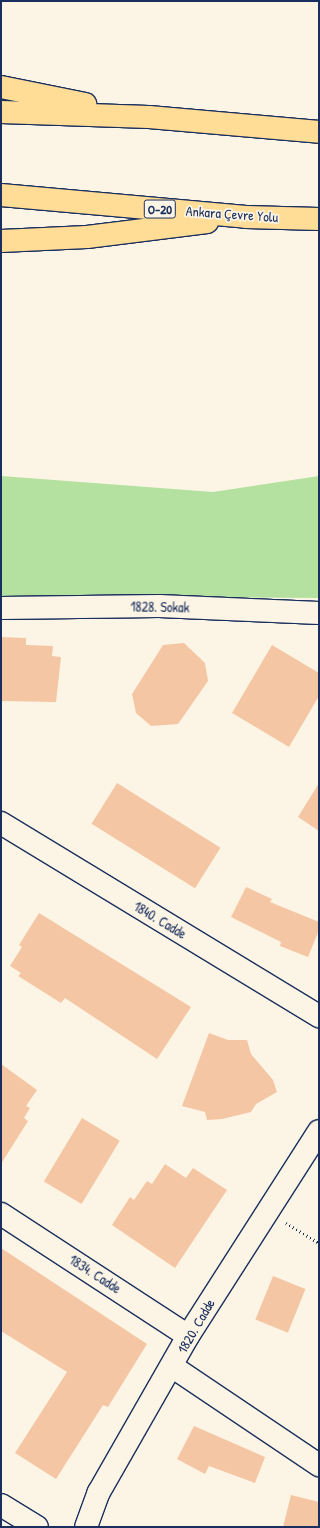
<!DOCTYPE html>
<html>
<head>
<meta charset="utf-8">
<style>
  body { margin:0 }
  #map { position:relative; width:320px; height:1528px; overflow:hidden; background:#fcf5e5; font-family:"Patrick Hand",sans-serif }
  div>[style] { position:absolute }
  .green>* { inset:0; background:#b4e19f }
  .building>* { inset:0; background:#f5c6a4; transform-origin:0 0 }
  .path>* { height:2.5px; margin-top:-1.25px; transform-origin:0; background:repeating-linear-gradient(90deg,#1b2f5e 0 1px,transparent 0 4px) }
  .roads { filter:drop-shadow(1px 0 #1b2f5e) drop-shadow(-1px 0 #1b2f5e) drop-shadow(0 1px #1b2f5e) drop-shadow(0 -1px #1b2f5e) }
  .minor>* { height:22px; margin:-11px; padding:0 11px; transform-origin:11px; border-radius:11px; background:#fcf5e5 }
  .highway>* { height:22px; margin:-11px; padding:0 11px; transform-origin:11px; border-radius:11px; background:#ffdd96 }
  span { translate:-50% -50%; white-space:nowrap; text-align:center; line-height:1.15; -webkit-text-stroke:3.5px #fcf5e5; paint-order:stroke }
  .shield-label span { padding:1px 3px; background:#fcf5e5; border:1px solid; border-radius:3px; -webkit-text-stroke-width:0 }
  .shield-label { font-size:13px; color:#1b2f5e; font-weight:700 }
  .street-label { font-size:14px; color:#1b2f5e }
  .frame { position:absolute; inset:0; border:2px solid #1b2f5e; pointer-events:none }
</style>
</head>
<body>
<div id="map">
  <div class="green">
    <div style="clip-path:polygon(1px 476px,213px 492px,319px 476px,319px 598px,1px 596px)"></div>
  </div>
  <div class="building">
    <div style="clip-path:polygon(1px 637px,26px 638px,26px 645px,53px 646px,52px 656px,61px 657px,56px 702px,1px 701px)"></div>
    <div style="clip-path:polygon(184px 643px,205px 663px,208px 681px,178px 724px,151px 726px,136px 713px,132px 694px,163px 645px)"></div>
    <div style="clip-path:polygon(272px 645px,319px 673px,319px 696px,289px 747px,232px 713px)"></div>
    <div style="left:117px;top:783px;width:122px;height:48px;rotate:32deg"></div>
    <div style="clip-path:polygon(319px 783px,319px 831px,298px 817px)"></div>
    <div style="clip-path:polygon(246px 887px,272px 899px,270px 902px,319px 922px,319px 930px,308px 957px,280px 946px,281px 942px,231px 917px)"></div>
    <div style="clip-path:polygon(39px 913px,191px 1007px,157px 1059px,65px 998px,61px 1003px,18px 976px,21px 973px,10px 966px,22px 947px,19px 945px)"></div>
    <div style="clip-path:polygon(209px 1033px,228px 1040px,247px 1040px,251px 1054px,273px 1080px,277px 1092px,256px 1104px,251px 1112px,222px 1119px,207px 1120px,205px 1112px,182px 1106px)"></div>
    <div style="clip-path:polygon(1px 1064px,37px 1090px,26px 1106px,30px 1108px,24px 1118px,28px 1121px,1px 1164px)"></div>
    <div style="left:82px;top:1118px;width:44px;height:74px;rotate:31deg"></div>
    <div style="clip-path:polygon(165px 1164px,186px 1178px,193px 1168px,227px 1190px,175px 1268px,112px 1225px,130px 1197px,134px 1200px,147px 1181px,152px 1184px)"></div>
    <div style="clip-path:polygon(1px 1248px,147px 1344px,108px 1407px,103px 1405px,56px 1479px,15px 1453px,67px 1372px,1px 1331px)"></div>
    <div style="left:273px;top:1276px;width:35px;height:47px;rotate:22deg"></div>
    <div style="clip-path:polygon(194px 1426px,265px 1457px,255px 1483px,209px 1466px,205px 1474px,177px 1459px)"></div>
    <div style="clip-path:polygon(291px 1495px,319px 1502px,319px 1527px,283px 1527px)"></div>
  </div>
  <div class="path">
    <div style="left:286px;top:1223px;width:39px;rotate:31deg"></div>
  </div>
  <div class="roads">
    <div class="minor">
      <div style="left:1px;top:608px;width:158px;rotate:-0.7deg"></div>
      <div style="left:159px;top:606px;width:160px;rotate:2.5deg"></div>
      <div style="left:1px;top:823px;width:372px;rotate:31.3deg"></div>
      <div style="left:1px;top:1214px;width:223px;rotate:33.1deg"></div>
      <div style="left:173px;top:1367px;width:176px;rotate:33.9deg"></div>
      <div style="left:1px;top:1505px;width:42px;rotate:31.4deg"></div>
      <div style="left:86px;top:1527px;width:37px;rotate:-70deg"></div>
      <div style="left:99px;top:1492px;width:180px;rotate:-60.3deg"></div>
      <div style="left:188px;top:1336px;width:243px;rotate:-57.4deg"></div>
    </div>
    <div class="highway">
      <div style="left:1px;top:87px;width:86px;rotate:11.4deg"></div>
      <div style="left:1px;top:112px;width:148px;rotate:1.9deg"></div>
      <div style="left:149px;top:117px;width:171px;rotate:5deg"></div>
      <div style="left:1px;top:195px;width:246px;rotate:5.1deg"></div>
      <div style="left:246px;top:217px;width:73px;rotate:1.6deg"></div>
      <div style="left:1px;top:241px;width:86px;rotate:-2.7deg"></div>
      <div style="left:87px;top:237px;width:121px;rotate:-7.1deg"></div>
    </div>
  </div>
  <div class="shield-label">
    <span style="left:160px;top:209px">O-20</span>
  </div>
  <div class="street-label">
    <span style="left:232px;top:214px;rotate:4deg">Ankara Çevre Yolu</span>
    <span style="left:160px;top:607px;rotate:1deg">1828. Sokak</span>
    <span style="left:160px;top:920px;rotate:31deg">1840. Cadde</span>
    <span style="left:95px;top:1274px;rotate:33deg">1834. Cadde</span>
    <span style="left:196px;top:1326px;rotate:-60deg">1820. Cadde</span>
  </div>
  <div class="frame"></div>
</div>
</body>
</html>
